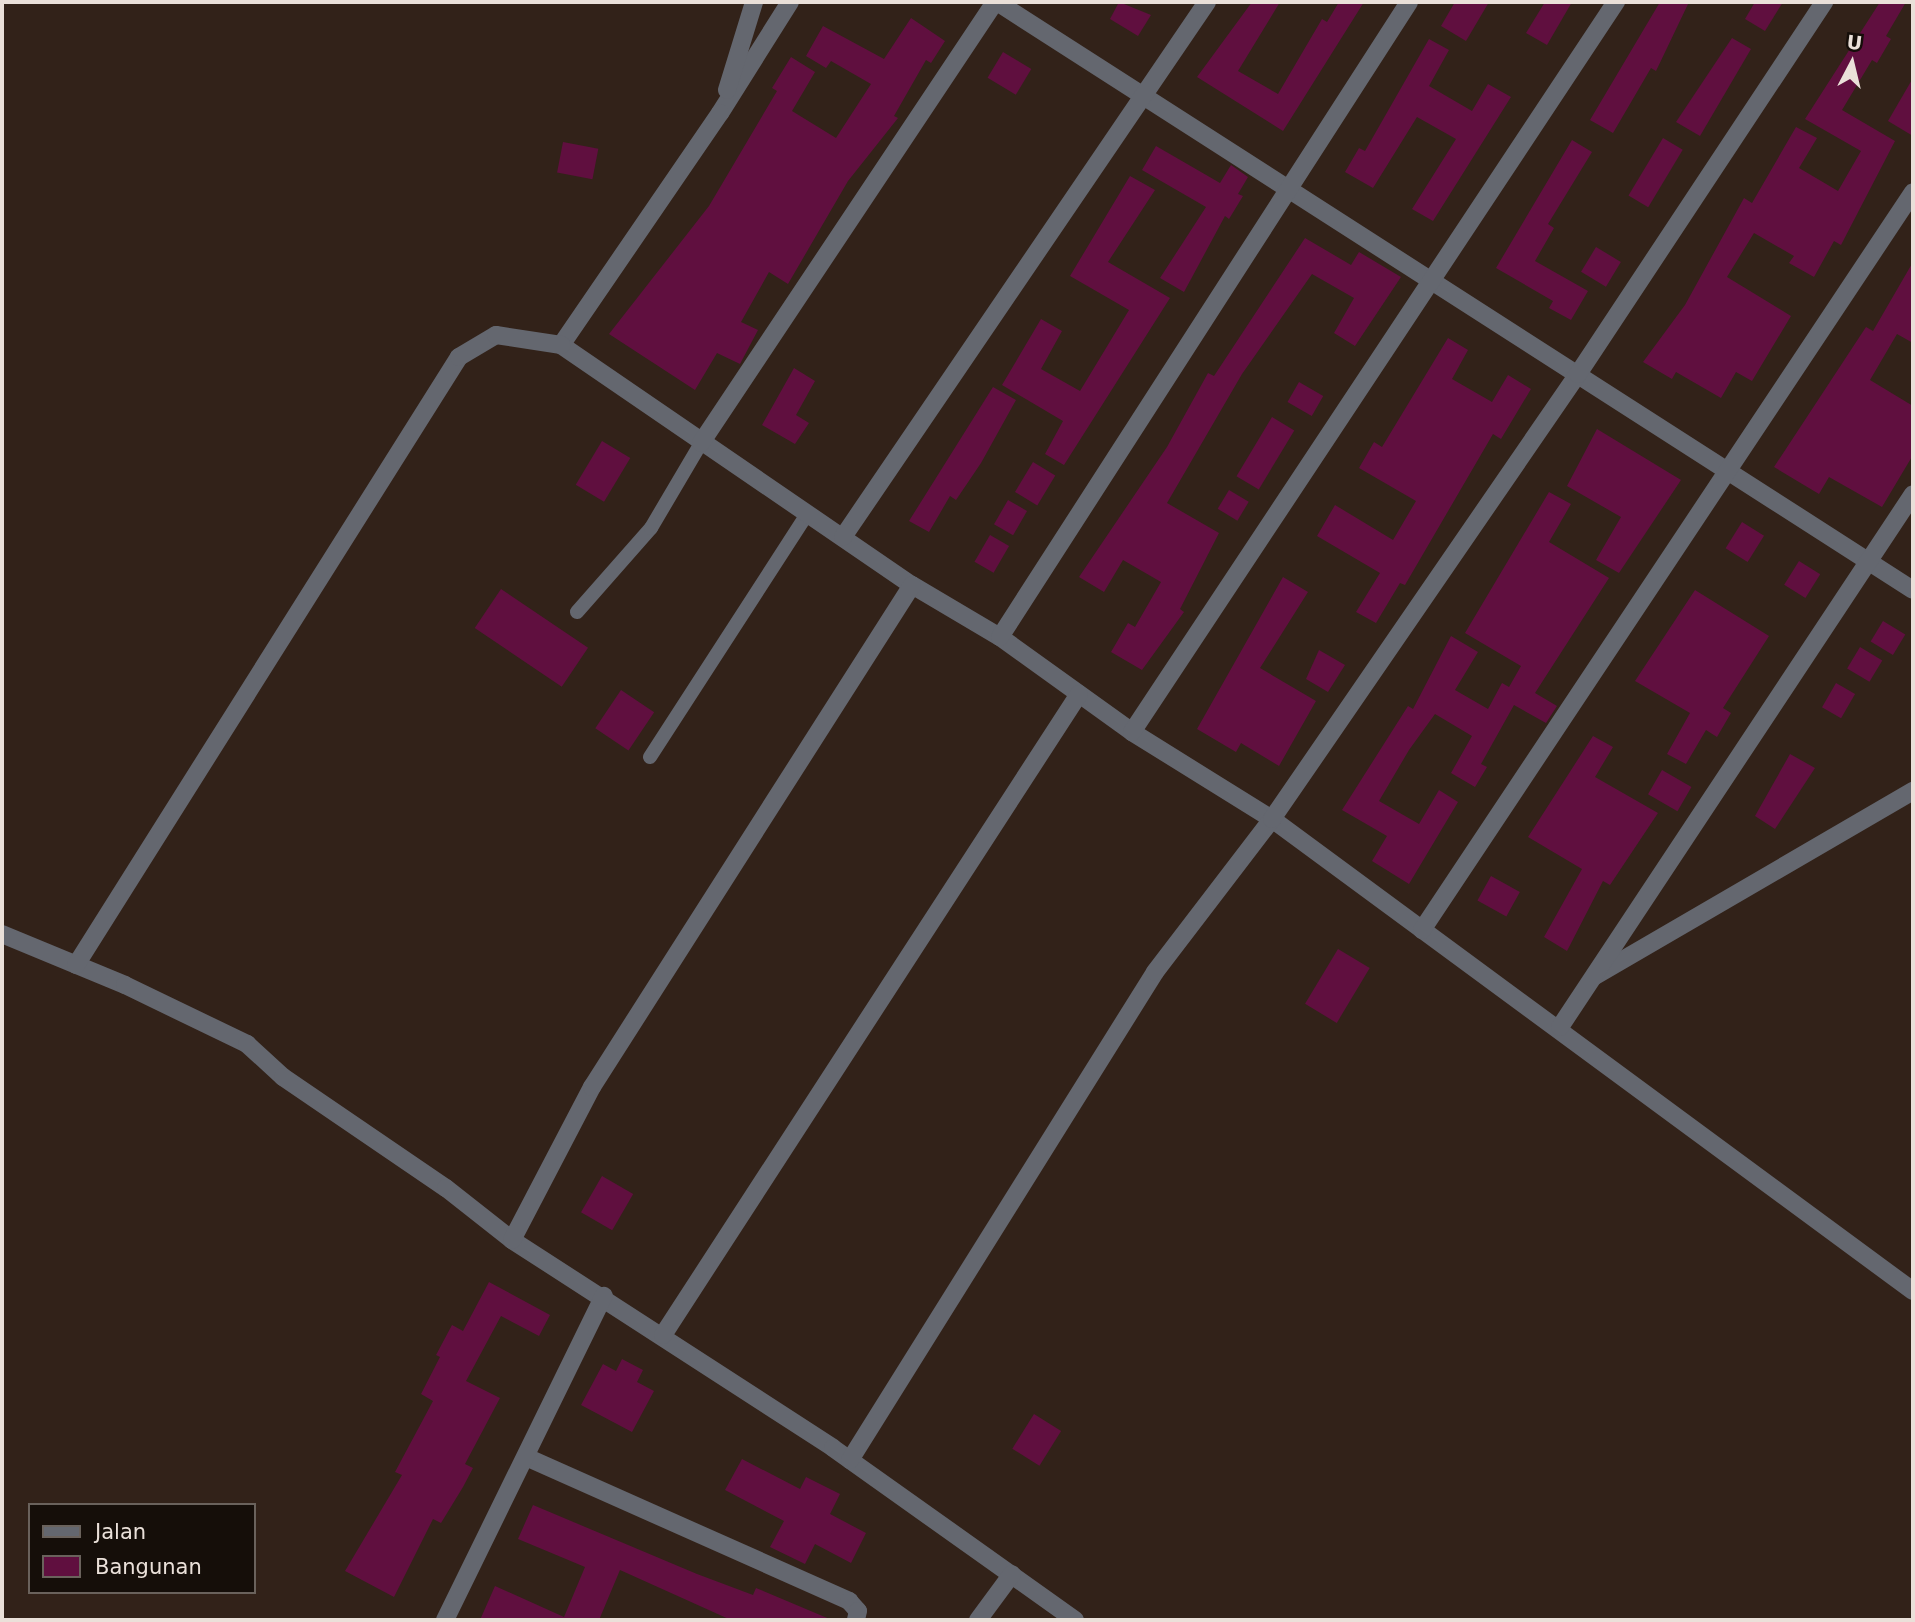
<!DOCTYPE html>
<html>
<head>
<meta charset="utf-8">
<style>
  body { margin:0 }
  #map { position:relative; width:1915px; height:1622px; overflow:hidden; background:#322219; font-family:"DejaVu Sans",sans-serif }
  div>[style] { position:absolute }
  .building>* { inset:0; background:#600f3f; transform-origin:0 0 }
  .lane>* { height:14px; margin:-7px; padding:0 7px; transform-origin:7px; border-radius:7px; background:#64676f }
  .street>* { height:18px; margin:-9px; padding:0 9px; transform-origin:9px; border-radius:9px; background:#64676f }
  span { translate:-50% -50%; white-space:nowrap; text-align:center; line-height:1.15; -webkit-text-stroke:5px #150e09; paint-order:stroke }
  .frame { position:absolute; inset:0; border:4px solid #eae0d9; pointer-events:none }
  .legend { position:absolute; left:28px; top:1503px; width:228px; height:91px; box-sizing:border-box; background:#150e09; border:2px solid #6a625c; margin:0; padding:9px 12px; list-style:none; font-size:21px; color:#eae0d9 }
  .legend li { display:flex; align-items:center; gap:14px; height:35px }
  .legend b { width:35px; border:2px solid #6a625c }
  .north { position:absolute; left:1817px; top:28px; width:70px; height:70px; -webkit-text-stroke:5px #150e09; paint-order:stroke; rotate:7deg; font-size:19px; font-weight:700; line-height:28px; text-align:center; color:#eae0d9 }
  .north::after { content:''; display:block; margin:auto; width:24px; height:32px; background:#eae0d9; clip-path:polygon(50% 0,100% 100%,50% 72%,0 100%) }
</style>
</head>
<body>
<div id="map">
  <div class="building">
    <div style="clip-path:polygon(1119px 2px,1151px 15px,1138px 36px,1110px 19px)"></div>
    <div style="clip-path:polygon(1252px 2px,1280px 2px,1238px 71px,1278px 94px,1322px 19px,1327px 22px,1339px 2px,1364px 2px,1283px 131px,1197px 77px)"></div>
    <div style="clip-path:polygon(1455px 2px,1489px 2px,1466px 41px,1441px 26px)"></div>
    <div style="clip-path:polygon(1545px 2px,1572px 2px,1547px 45px,1526px 33px)"></div>
    <div style="clip-path:polygon(1660px 2px,1689px 2px,1656px 71px,1651px 68px,1613px 133px,1590px 120px)"></div>
    <div style="clip-path:polygon(1755px 2px,1783px 2px,1765px 31px,1745px 19px)"></div>
    <div style="clip-path:polygon(1880px 2px,1906px 2px,1886px 36px,1891px 39px,1877px 63px,1872px 60px,1842px 110px,1895px 141px,1841px 245px,1834px 241px,1814px 277px,1789px 263px,1794px 256px,1754px 233px,1727px 277px,1791px 316px,1752px 381px,1736px 372px,1721px 398px,1676px 372px,1672px 379px,1643px 362px,1685px 305px,1744px 198px,1752px 203px,1796px 127px,1817px 138px,1799px 168px,1838px 191px,1861px 151px,1805px 119px)"></div>
    <div style="clip-path:polygon(911px 18px,945px 41px,931px 63px,926px 60px,894px 116px,898px 118px,848px 181px,788px 284px,769px 272px,741px 322px,758px 330px,740px 364px,717px 353px,695px 390px,609px 334px,709px 206px,777px 91px,772px 88px,791px 57px,815px 72px,792px 111px,836px 138px,871px 84px,831px 61px,826px 68px,806px 56px,823px 26px,884px 59px)"></div>
    <div style="clip-path:polygon(1732px 38px,1751px 49px,1700px 136px,1676px 122px)"></div>
    <div style="clip-path:polygon(1429px 39px,1449px 50px,1429px 86px,1472px 111px,1488px 84px,1511px 97px,1433px 221px,1412px 209px,1456px 139px,1417px 117px,1373px 188px,1345px 172px,1359px 148px,1365px 151px)"></div>
    <div style="left:1003px;top:52px;width:33px;height:30px;rotate:31deg"></div>
    <div style="clip-path:polygon(1913px 78px,1913px 136px,1888px 121px)"></div>
    <div style="left:1663px;top:138px;width:23px;height:67px;rotate:31deg"></div>
    <div style="clip-path:polygon(1572px 140px,1592px 152px,1548px 224px,1554px 228px,1535px 261px,1588px 291px,1571px 320px,1549px 308px,1553px 301px,1496px 268px)"></div>
    <div style="left:563px;top:142px;width:36px;height:31px;rotate:11deg"></div>
    <div style="clip-path:polygon(1156px 146px,1220px 183px,1231px 165px,1248px 177px,1238px 194px,1243px 196px,1229px 219px,1225px 216px,1184px 292px,1160px 278px,1206px 207px,1142px 170px)"></div>
    <div style="clip-path:polygon(1130px 176px,1155px 190px,1108px 262px,1170px 298px,1064px 465px,1045px 454px,1063px 421px,1002px 385px,1041px 319px,1062px 331px,1041px 369px,1080px 391px,1100px 358px,1129px 310px,1070px 276px)"></div>
    <div style="clip-path:polygon(1305px 238px,1351px 265px,1359px 252px,1401px 277px,1355px 346px,1334px 333px,1354px 298px,1312px 274px,1242px 374px,1167px 503px,1219px 533px,1180px 609px,1184px 612px,1142px 670px,1111px 652px,1128px 623px,1135px 627px,1161px 582px,1123px 560px,1104px 592px,1079px 577px,1167px 447px,1208px 373px,1214px 376px)"></div>
    <div style="left:1596px;top:247px;width:29px;height:29px;rotate:31deg"></div>
    <div style="clip-path:polygon(1913px 262px,1913px 343px,1897px 334px,1870px 380px,1913px 406px,1913px 455px,1882px 507px,1829px 477px,1819px 494px,1774px 467px,1866px 327px,1873px 331px)"></div>
    <div style="clip-path:polygon(1448px 338px,1468px 350px,1452px 379px,1492px 402px,1508px 375px,1531px 389px,1501px 439px,1493px 434px,1405px 585px,1400px 583px,1376px 623px,1356px 612px,1380px 573px,1317px 536px,1335px 505px,1393px 540px,1416px 501px,1359px 468px,1374px 442px,1382px 447px)"></div>
    <div style="clip-path:polygon(794px 368px,815px 381px,796px 415px,809px 423px,795px 444px,762px 425px)"></div>
    <div style="left:1299px;top:382px;width:28px;height:23px;rotate:30deg"></div>
    <div style="clip-path:polygon(993px 387px,1016px 400px,981px 463px,956px 500px,950px 496px,929px 532px,909px 521px)"></div>
    <div style="left:1272px;top:417px;width:26px;height:69px;rotate:31deg"></div>
    <div style="clip-path:polygon(1597px 429px,1681px 480px,1619px 573px,1596px 560px,1621px 517px,1567px 486px)"></div>
    <div style="left:602px;top:441px;width:33px;height:51px;rotate:31deg"></div>
    <div style="left:1033px;top:462px;width:26px;height:35px;rotate:31deg"></div>
    <div style="left:1229px;top:490px;width:23px;height:22px;rotate:31deg"></div>
    <div style="clip-path:polygon(1549px 492px,1571px 504px,1549px 542px,1609px 578px,1535px 693px,1557px 706px,1546px 723px,1514px 705px,1481px 764px,1487px 767px,1475px 787px,1451px 773px,1472px 736px,1435px 714px,1409px 750px,1379px 801px,1419px 824px,1439px 790px,1458px 802px,1409px 884px,1372px 861px,1387px 836px,1342px 810px,1408px 706px,1413px 709px,1451px 636px,1478px 652px,1455px 690px,1488px 709px,1502px 683px,1509px 687px,1521px 666px,1465px 633px)"></div>
    <div style="left:1008px;top:500px;width:22px;height:28px;rotate:30deg"></div>
    <div style="left:1742px;top:522px;width:26px;height:31px;rotate:32deg"></div>
    <div style="left:990px;top:535px;width:22px;height:31px;rotate:30deg"></div>
    <div style="left:1799px;top:561px;width:25px;height:28px;rotate:32deg"></div>
    <div style="clip-path:polygon(1283px 577px,1308px 592px,1260px 668px,1316px 701px,1279px 766px,1241px 743px,1236px 752px,1197px 729px)"></div>
    <div style="left:501px;top:589px;width:105px;height:47px;rotate:34deg"></div>
    <div style="clip-path:polygon(1695px 590px,1769px 636px,1723px 708px,1731px 713px,1717px 737px,1706px 730px,1686px 764px,1667px 754px,1690px 713px,1635px 681px)"></div>
    <div style="left:1883px;top:621px;width:26px;height:24px;rotate:31deg"></div>
    <div style="left:1860px;top:647px;width:26px;height:25px;rotate:31deg"></div>
    <div style="clip-path:polygon(1319px 650px,1345px 665px,1328px 692px,1306px 679px)"></div>
    <div style="left:1836px;top:683px;width:22px;height:28px;rotate:30deg"></div>
    <div style="left:621px;top:690px;width:40px;height:46px;rotate:34deg"></div>
    <div style="clip-path:polygon(1593px 736px,1613px 747px,1595px 777px,1658px 813px,1610px 885px,1603px 881px,1567px 951px,1544px 937px,1582px 869px,1528px 837px)"></div>
    <div style="clip-path:polygon(1790px 754px,1815px 768px,1775px 829px,1755px 816px)"></div>
    <div style="left:1662px;top:770px;width:34px;height:28px;rotate:30deg"></div>
    <div style="left:1491px;top:876px;width:33px;height:28px;rotate:29deg"></div>
    <div style="left:1338px;top:949px;width:37px;height:64px;rotate:31deg"></div>
    <div style="left:602px;top:1176px;width:36px;height:42px;rotate:30deg"></div>
    <div style="clip-path:polygon(489px 1282px,550px 1315px,539px 1336px,501px 1316px,466px 1381px,500px 1398px,465px 1464px,473px 1468px,463px 1487px,441px 1523px,433px 1519px,394px 1597px,345px 1571px,402px 1475px,395px 1472px,433px 1401px,421px 1394px,440px 1357px,436px 1355px,452px 1325px,463px 1331px)"></div>
    <div style="clip-path:polygon(622px 1359px,643px 1370px,637px 1382px,654px 1391px,632px 1432px,581px 1405px,603px 1364px,616px 1371px)"></div>
    <div style="left:1034px;top:1414px;width:32px;height:41px;rotate:32deg"></div>
    <div style="clip-path:polygon(742px 1459px,800px 1489px,806px 1477px,840px 1494px,830px 1514px,866px 1533px,851px 1563px,815px 1544px,805px 1564px,770px 1547px,784px 1521px,725px 1490px)"></div>
    <div style="clip-path:polygon(533px 1505px,697px 1574px,753px 1595px,756px 1588px,832px 1620px,731px 1620px,620px 1570px,599px 1620px,480px 1620px,495px 1586px,564px 1617px,585px 1567px,518px 1539px)"></div>
  </div>
  <div class="lane">
    <div style="left:577px;top:612px;width:112px;rotate:-48.6deg"></div>
    <div style="left:651px;top:528px;width:99px;rotate:-59.5deg"></div>
    <div style="left:650px;top:757px;width:291px;rotate:-57.1deg"></div>
  </div>
  <div class="street">
    <div style="left:790px;top:2px;width:131px;rotate:122.2deg"></div>
    <div style="left:720px;top:113px;width:281px;rotate:124.4deg"></div>
    <div style="left:561px;top:345px;width:425px;rotate:34.4deg"></div>
    <div style="left:912px;top:585px;width:102px;rotate:30.6deg"></div>
    <div style="left:1000px;top:637px;width:163px;rotate:35.7deg"></div>
    <div style="left:1132px;top:732px;width:165px;rotate:31.9deg"></div>
    <div style="left:1272px;top:819px;width:796px;rotate:36.37deg"></div>
    <div style="left:997px;top:2px;width:1088px;rotate:32.7deg"></div>
    <div style="left:727px;top:90px;width:92px;rotate:-72.9deg"></div>
    <div style="left:701px;top:443px;width:530px;rotate:-56.31deg"></div>
    <div style="left:843px;top:537px;width:647px;rotate:-55.77deg"></div>
    <div style="left:1000px;top:637px;width:755px;rotate:-57.21deg"></div>
    <div style="left:1132px;top:732px;width:876px;rotate:-56.46deg"></div>
    <div style="left:1422px;top:930px;width:886px;rotate:-56.36deg"></div>
    <div style="left:2px;top:934px;width:133px;rotate:22.5deg"></div>
    <div style="left:125px;top:985px;width:136px;rotate:25.8deg"></div>
    <div style="left:247px;top:1044px;width:49px;rotate:42.5deg"></div>
    <div style="left:283px;top:1077px;width:197px;rotate:34.3deg"></div>
    <div style="left:446px;top:1188px;width:84px;rotate:38.2deg"></div>
    <div style="left:512px;top:1240px;width:382px;rotate:32.9deg"></div>
    <div style="left:833px;top:1448px;width:297px;rotate:35.4deg"></div>
    <div style="left:76px;top:965px;width:719px;rotate:-57.79deg"></div>
    <div style="left:459px;top:357px;width:43px;rotate:-30.7deg"></div>
    <div style="left:496px;top:335px;width:66px;rotate:8.7deg"></div>
    <div style="left:1595px;top:976px;width:368px;rotate:-30.2deg"></div>
    <div style="left:1560px;top:1027px;width:639px;rotate:-56.48deg"></div>
    <div style="left:512px;top:1240px;width:173px;rotate:-62.4deg"></div>
    <div style="left:592px;top:1087px;width:595px;rotate:-57.48deg"></div>
    <div style="left:663px;top:1335px;width:764px;rotate:-57.02deg"></div>
    <div style="left:526px;top:1457px;width:354px;rotate:24deg"></div>
    <div style="left:849px;top:1601px;width:13px;rotate:48deg"></div>
    <div style="left:858px;top:1611px;width:9px;rotate:103deg"></div>
    <div style="left:850px;top:1460px;width:575px;rotate:-57.99deg"></div>
    <div style="left:1155px;top:972px;width:193px;rotate:-52.6deg"></div>
    <div style="left:1272px;top:819px;width:540px;rotate:-55.49deg"></div>
    <div style="left:1578px;top:374px;width:446px;rotate:-56.5deg"></div>
    <div style="left:445px;top:1620px;width:361px;rotate:-63.9deg"></div>
    <div style="left:978px;top:1620px;width:57px;rotate:-53.5deg"></div>
  </div>
  <div class="frame"></div>
  <ul class="legend">
  <li><b style="height:9px;background:#64676f"></b>Jalan</li>
  <li><b style="height:19px;background:#600f3f"></b>Bangunan</li>
  </ul>
  <div class="north">U</div>
</div>
</body>
</html>
